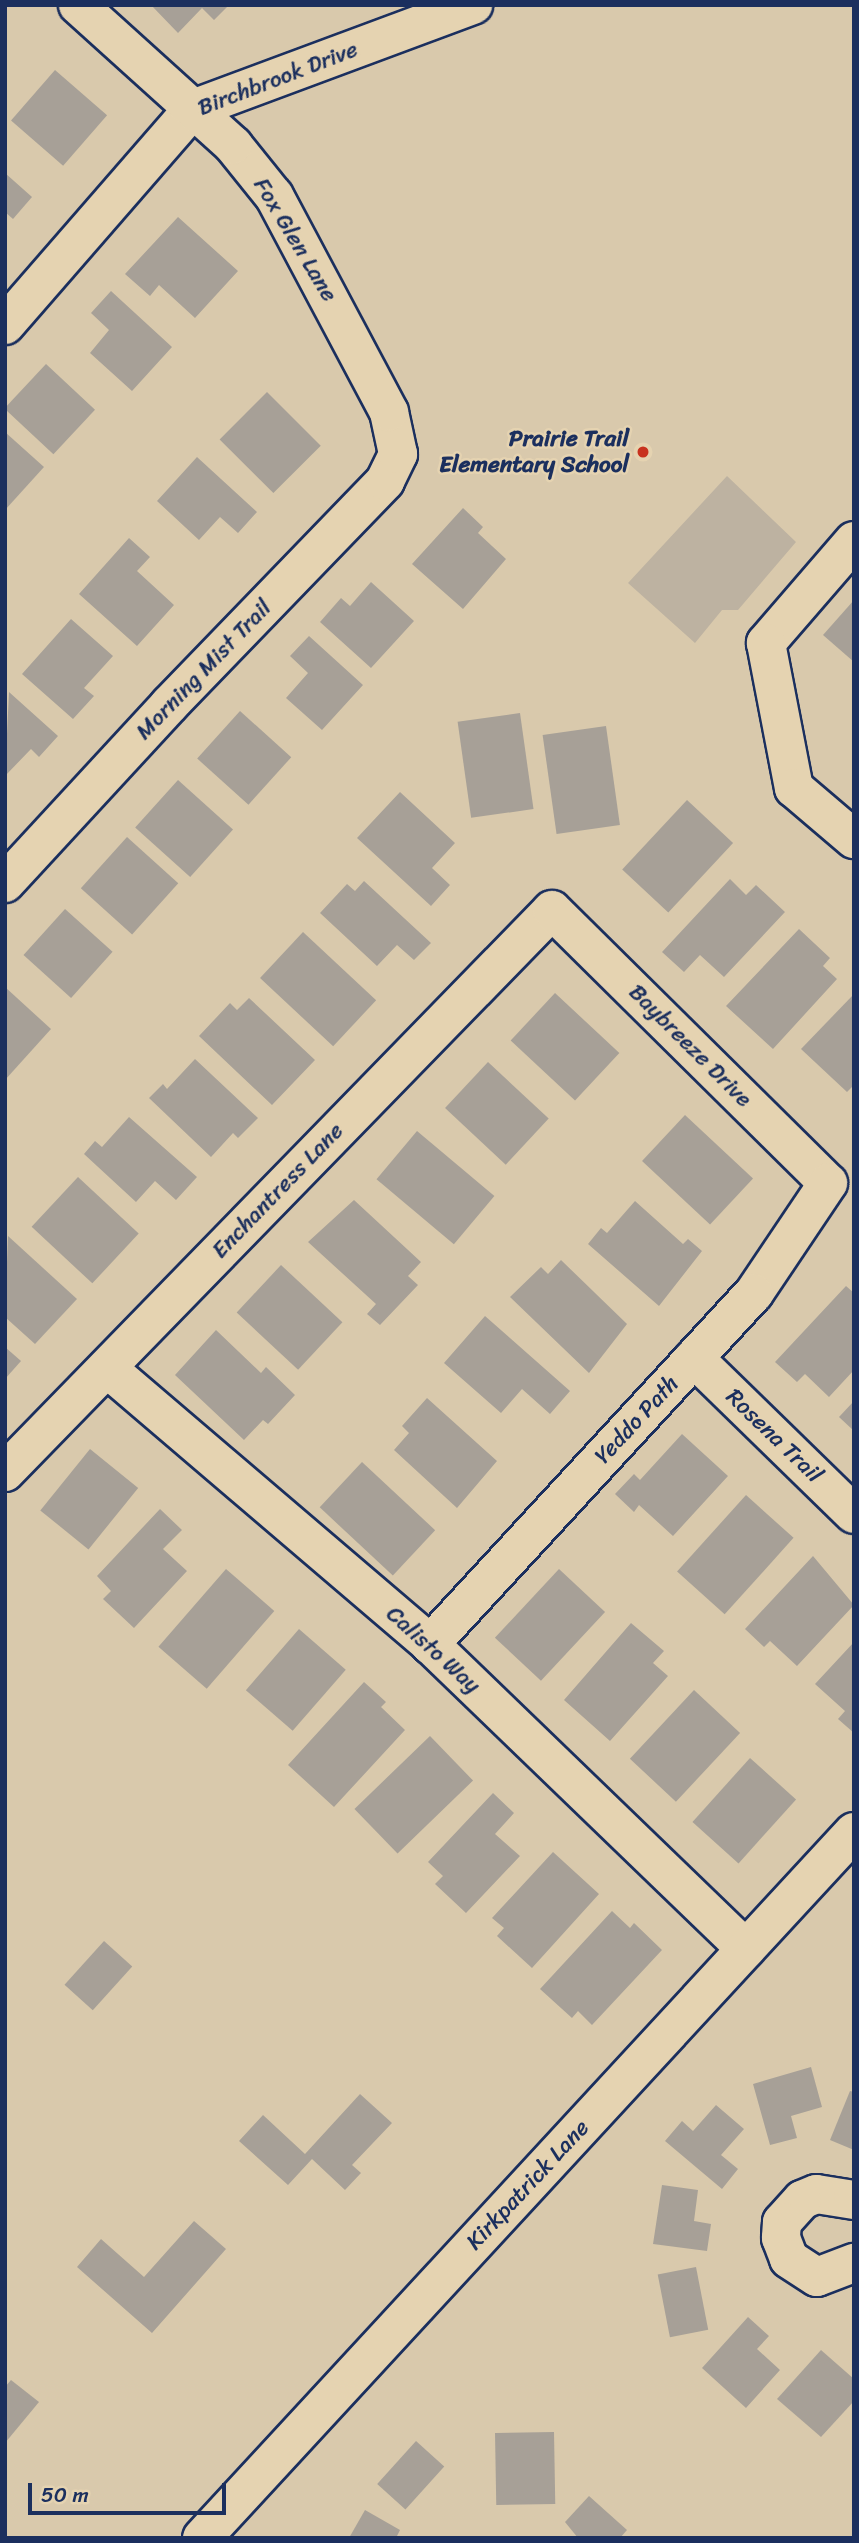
<!DOCTYPE html>
<html>
<head>
<meta charset="utf-8">
<style>
  body { margin:0 }
  #map { position:relative; width:859px; height:2543px; overflow:hidden; background:#d9c9ac; font-family:Sriracha,sans-serif }
  div>[style] { position:absolute }
  .green>* { inset:0; background:#bdb2a1 }
  .building>* { inset:0; background:#a7a097; transform-origin:0 0 }
  .roads { filter:drop-shadow(2px 0 #1b2f5e) drop-shadow(-2px 0 #1b2f5e) drop-shadow(0 2px #1b2f5e) drop-shadow(0 -2px #1b2f5e) }
  .minor>* { height:38px; margin:-19px; padding:0 19px; transform-origin:19px; border-radius:19px; background:#e5d3b1 }
  .dots>* { width:19px; height:19px; translate:-50% -50%; box-sizing:border-box; border:4px solid #e5d3b1; border-radius:50% }
  span { translate:-50% -50%; white-space:nowrap; text-align:center; line-height:1.15; -webkit-text-stroke:5px #e5d3b1; paint-order:stroke }
  .street-label { font-size:23px; color:#1b2f5e }
  .poi-label { font-size:23px; color:#1b2f5e; font-weight:700 }
  .right { translate:-100% -50%; text-align:right }
  .frame { position:absolute; inset:0; border:7px solid #1b2f5e; pointer-events:none }
  .scale { position:absolute; left:28px; top:2483px; width:198px; height:32px; box-sizing:border-box; border:4px solid #1b2f5e; border-top:0; padding-left:9px; font-size:21px; line-height:24px; white-space:nowrap; color:#1b2f5e; -webkit-text-stroke:5px #e5d3b1; paint-order:stroke }
</style>
</head>
<body>
<div id="map">
  <div class="green">
    <div style="clip-path:polygon(727px 476px,796px 542px,738px 610px,722px 610px,695px 643px,628px 583px)"></div>
  </div>
  <div class="building">
    <div style="clip-path:polygon(151px 5px,229px 5px,214px 20px,202px 8px,178px 33px)"></div>
    <div style="left:55px;top:70px;width:69px;height:67px;rotate:41deg"></div>
    <div style="clip-path:polygon(5px 173px,32px 197px,13px 219px,5px 212px)"></div>
    <div style="clip-path:polygon(178px 217px,238px 271px,195px 318px,159px 285px,150px 296px,125px 274px)"></div>
    <div style="clip-path:polygon(111px 291px,172px 347px,132px 391px,90px 353px,109px 330px,91px 313px)"></div>
    <div style="left:46px;top:364px;width:67px;height:61px;rotate:43deg"></div>
    <div style="left:267px;top:392px;width:76px;height:67px;rotate:45deg"></div>
    <div style="clip-path:polygon(5px 432px,44px 467px,5px 510px)"></div>
    <div style="clip-path:polygon(197px 457px,257px 512px,238px 533px,220px 517px,199px 540px,157px 501px)"></div>
    <div style="clip-path:polygon(463px 508px,483px 527px,478px 533px,506px 559px,463px 609px,412px 564px)"></div>
    <div style="clip-path:polygon(129px 538px,150px 557px,137px 571px,174px 605px,137px 646px,79px 594px)"></div>
    <div style="clip-path:polygon(371px 582px,414px 621px,371px 668px,320px 622px,341px 598px,350px 606px)"></div>
    <div style="clip-path:polygon(854px 600px,854px 662px,823px 635px)"></div>
    <div style="clip-path:polygon(71px 619px,113px 656px,84px 688px,94px 696px,73px 719px,22px 674px)"></div>
    <div style="clip-path:polygon(309px 636px,363px 685px,322px 730px,286px 698px,308px 673px,290px 656px)"></div>
    <div style="clip-path:polygon(9px 692px,58px 736px,39px 757px,31px 749px,5px 776px)"></div>
    <div style="left:240px;top:711px;width:69px;height:64px;rotate:42deg"></div>
    <div style="left:520px;top:713px;width:97px;height:63px;rotate:82deg"></div>
    <div style="left:606px;top:726px;width:100px;height:64px;rotate:82deg"></div>
    <div style="left:178px;top:780px;width:74px;height:64px;rotate:42deg"></div>
    <div style="clip-path:polygon(400px 792px,455px 843px,432px 868px,450px 885px,431px 906px,357px 838px)"></div>
    <div style="left:687px;top:800px;width:63px;height:95px;rotate:43deg"></div>
    <div style="left:127px;top:837px;width:69px;height:69px;rotate:42deg"></div>
    <div style="clip-path:polygon(730px 879px,746px 895px,756px 885px,785px 912px,724px 977px,700px 955px,684px 972px,662px 952px)"></div>
    <div style="clip-path:polygon(364px 881px,431px 943px,414px 960px,397px 945px,377px 966px,320px 913px,347px 884px,355px 891px)"></div>
    <div style="left:65px;top:909px;width:64px;height:62px;rotate:42deg"></div>
    <div style="clip-path:polygon(799px 929px,830px 958px,823px 966px,837px 979px,773px 1049px,726px 1006px)"></div>
    <div style="left:303px;top:932px;width:100px;height:63px;rotate:43deg"></div>
    <div style="clip-path:polygon(5px 987px,51px 1029px,5px 1080px)"></div>
    <div style="left:555px;top:993px;width:88px;height:65px;rotate:43deg"></div>
    <div style="clip-path:polygon(854px 994px,854px 1085px,847px 1092px,801px 1049px)"></div>
    <div style="clip-path:polygon(249px 998px,315px 1060px,272px 1105px,199px 1036px,230px 1003px,237px 1010px)"></div>
    <div style="clip-path:polygon(195px 1059px,258px 1118px,238px 1138px,233px 1133px,211px 1157px,149px 1098px,163px 1084px,167px 1089px)"></div>
    <div style="left:488px;top:1062px;width:83px;height:63px;rotate:43deg"></div>
    <div style="left:685px;top:1115px;width:93px;height:63px;rotate:43deg"></div>
    <div style="clip-path:polygon(129px 1117px,197px 1177px,176px 1200px,155px 1181px,136px 1202px,84px 1154px,95px 1141px,102px 1147px)"></div>
    <div style="left:417px;top:1131px;width:101px;height:63px;rotate:40deg"></div>
    <div style="left:78px;top:1177px;width:83px;height:68px;rotate:43deg"></div>
    <div style="clip-path:polygon(354px 1200px,421px 1262px,408px 1276px,418px 1285px,380px 1325px,367px 1314px,376px 1304px,308px 1242px)"></div>
    <div style="clip-path:polygon(635px 1201px,683px 1244px,688px 1239px,702px 1251px,659px 1306px,588px 1244px,601px 1228px,607px 1233px)"></div>
    <div style="clip-path:polygon(8px 1236px,77px 1299px,35px 1344px,5px 1317px)"></div>
    <div style="clip-path:polygon(561px 1260px,627px 1324px,589px 1373px,510px 1297px,541px 1267px,548px 1274px)"></div>
    <div style="left:281px;top:1265px;width:84px;height:65px;rotate:43deg"></div>
    <div style="clip-path:polygon(846px 1286px,854px 1293px,854px 1370px,829px 1397px,805px 1374px,797px 1382px,775px 1362px)"></div>
    <div style="clip-path:polygon(485px 1316px,570px 1391px,550px 1414px,522px 1389px,501px 1413px,444px 1363px)"></div>
    <div style="clip-path:polygon(216px 1330px,261px 1373px,266px 1367px,295px 1395px,268px 1424px,263px 1420px,244px 1440px,175px 1375px)"></div>
    <div style="clip-path:polygon(5px 1347px,21px 1361px,5px 1379px)"></div>
    <div style="clip-path:polygon(427px 1398px,497px 1461px,457px 1508px,394px 1450px,409px 1433px,402px 1426px)"></div>
    <div style="clip-path:polygon(854px 1401px,854px 1431px,839px 1417px)"></div>
    <div style="clip-path:polygon(682px 1434px,728px 1476px,673px 1536px,639px 1505px,634px 1512px,615px 1494px,634px 1474px,640px 1480px)"></div>
    <div style="left:90px;top:1449px;width:62px;height:79px;rotate:39deg"></div>
    <div style="left:362px;top:1462px;width:100px;height:62px;rotate:43deg"></div>
    <div style="left:746px;top:1495px;width:64px;height:103px;rotate:42deg"></div>
    <div style="clip-path:polygon(160px 1509px,182px 1530px,163px 1549px,187px 1571px,134px 1628px,103px 1599px,111px 1591px,97px 1576px)"></div>
    <div style="clip-path:polygon(813px 1556px,854px 1605px,797px 1666px,770px 1641px,764px 1647px,745px 1629px)"></div>
    <div style="left:226px;top:1569px;width:64px;height:103px;rotate:41deg"></div>
    <div style="left:559px;top:1569px;width:63px;height:94px;rotate:43deg"></div>
    <div style="clip-path:polygon(631px 1623px,664px 1651px,653px 1663px,668px 1676px,610px 1741px,564px 1700px)"></div>
    <div style="left:299px;top:1629px;width:62px;height:81px;rotate:41deg"></div>
    <div style="clip-path:polygon(854px 1642px,854px 1733px,838px 1719px,845px 1711px,815px 1684px)"></div>
    <div style="clip-path:polygon(364px 1682px,386px 1702px,381px 1707px,405px 1730px,334px 1807px,288px 1765px)"></div>
    <div style="left:694px;top:1690px;width:63px;height:94px;rotate:43deg"></div>
    <div style="left:430px;top:1736px;width:62px;height:105px;rotate:46deg"></div>
    <div style="left:750px;top:1758px;width:62px;height:86px;rotate:42deg"></div>
    <div style="clip-path:polygon(493px 1793px,514px 1813px,495px 1834px,520px 1856px,466px 1913px,435px 1884px,443px 1876px,428px 1862px)"></div>
    <div style="clip-path:polygon(553px 1852px,599px 1894px,532px 1968px,497px 1936px,504px 1928px,492px 1918px)"></div>
    <div style="clip-path:polygon(612px 1911px,630px 1928px,634px 1923px,662px 1950px,592px 2025px,578px 2011px,572px 2018px,540px 1989px)"></div>
    <div style="left:104px;top:1941px;width:38px;height:59px;rotate:42deg"></div>
    <div style="clip-path:polygon(811px 2067px,822px 2107px,791px 2116px,797px 2138px,770px 2145px,753px 2084px)"></div>
    <div style="clip-path:polygon(850px 2091px,854px 2092px,854px 2150px,830px 2140px)"></div>
    <div style="clip-path:polygon(360px 2094px,392px 2123px,352px 2165px,361px 2173px,345px 2190px,312px 2159px,288px 2185px,239px 2141px,263px 2115px,305px 2154px)"></div>
    <div style="clip-path:polygon(716px 2105px,744px 2129px,721px 2155px,738px 2169px,722px 2189px,665px 2141px,682px 2121px,693px 2131px)"></div>
    <div style="clip-path:polygon(662px 2185px,698px 2190px,694px 2221px,711px 2224px,707px 2251px,653px 2244px)"></div>
    <div style="clip-path:polygon(194px 2221px,226px 2249px,152px 2333px,77px 2267px,101px 2239px,144px 2277px)"></div>
    <div style="left:696px;top:2267px;width:64px;height:39px;rotate:79deg"></div>
    <div style="clip-path:polygon(748px 2317px,769px 2336px,757px 2349px,780px 2370px,746px 2408px,702px 2368px)"></div>
    <div style="clip-path:polygon(821px 2350px,854px 2379px,854px 2401px,821px 2437px,777px 2399px)"></div>
    <div style="clip-path:polygon(11px 2380px,39px 2402px,5px 2443px,5px 2387px)"></div>
    <div style="left:554px;top:2432px;width:72px;height:59px;rotate:89deg"></div>
    <div style="left:416px;top:2441px;width:38px;height:58px;rotate:42deg"></div>
    <div style="clip-path:polygon(589px 2496px,627px 2530px,620px 2538px,578px 2538px,565px 2522px)"></div>
    <div style="clip-path:polygon(365px 2510px,400px 2530px,396px 2538px,349px 2538px)"></div>
  </div>
  <div class="roads">
    <div class="minor">
      <div style="left:5px;top:325px;width:286px;rotate:-49deg"></div>
      <div style="left:193px;top:109px;width:299px;rotate:-20.4deg"></div>
      <div style="left:854px;top:541px;width:135px;rotate:130.8deg"></div>
      <div style="left:766px;top:643px;width:148px;rotate:79.1deg"></div>
      <div style="left:794px;top:788px;width:79px;rotate:40.4deg"></div>
      <div style="left:5px;top:883px;width:242px;rotate:-47.3deg"></div>
      <div style="left:169px;top:705px;width:311px;rotate:-46deg"></div>
      <div style="left:385px;top:481px;width:30px;rotate:-64deg"></div>
      <div style="left:398px;top:454px;width:43px;rotate:-102.1deg"></div>
      <div style="left:389px;top:412px;width:245px;rotate:-118deg"></div>
      <div style="left:274px;top:196px;width:65px;rotate:-128.8deg"></div>
      <div style="left:233px;top:145px;width:209px;rotate:-137.9deg"></div>
      <div style="left:694px;top:1358px;width:223px;rotate:44.3deg"></div>
      <div style="left:107px;top:1368px;width:425px;rotate:40.5deg"></div>
      <div style="left:430px;top:1644px;width:439px;rotate:44deg"></div>
      <div style="left:5px;top:1472px;width:784px;rotate:-45.77deg"></div>
      <div style="left:552px;top:910px;width:388px;rotate:44.7deg"></div>
      <div style="left:828px;top:1183px;width:133px;rotate:123.9deg"></div>
      <div style="left:754px;top:1293px;width:478px;rotate:132.7deg"></div>
      <div style="left:854px;top:2200px;width:38px;rotate:-171deg"></div>
      <div style="left:816px;top:2194px;width:15px;rotate:157deg"></div>
      <div style="left:802px;top:2200px;width:30px;rotate:132deg"></div>
      <div style="left:782px;top:2222px;width:16px;rotate:94deg"></div>
      <div style="left:781px;top:2238px;width:22px;rotate:69deg"></div>
      <div style="left:789px;top:2259px;width:33px;rotate:33deg"></div>
      <div style="left:817px;top:2277px;width:40px;rotate:-21deg"></div>
      <div style="left:202px;top:2538px;width:961px;rotate:-47.28deg"></div>
    </div>
  </div>
  <div class="dots">
    <div style="left:643px;top:452px;background:#c8321e"></div>
  </div>
  <div class="street-label">
    <span style="left:278px;top:79px;rotate:-21deg">Birchbrook Drive</span>
    <span style="left:295px;top:240px;rotate:59deg">Fox Glen Lane</span>
    <span style="left:204px;top:670px;rotate:-46deg">Morning Mist Trail</span>
    <span style="left:690px;top:1046px;rotate:45deg">Baybreeze Drive</span>
    <span style="left:278px;top:1191px;rotate:-46deg">Enchantress Lane</span>
    <span style="left:637px;top:1420px;rotate:-47deg">Yeddo Path</span>
    <span style="left:774px;top:1436px;rotate:44deg">Rosena Trail</span>
    <span style="left:433px;top:1650px;rotate:42deg">Calisto Way</span>
    <span style="left:528px;top:2185px;rotate:-47deg">Kirkpatrick Lane</span>
  </div>
  <div class="poi-label">
    <span class="right" style="left:629px;top:452px">Prairie Trail<br>Elementary School</span>
  </div>
  <div class="frame"></div>
  <div class="scale">50 m</div>
</div>
</body>
</html>
